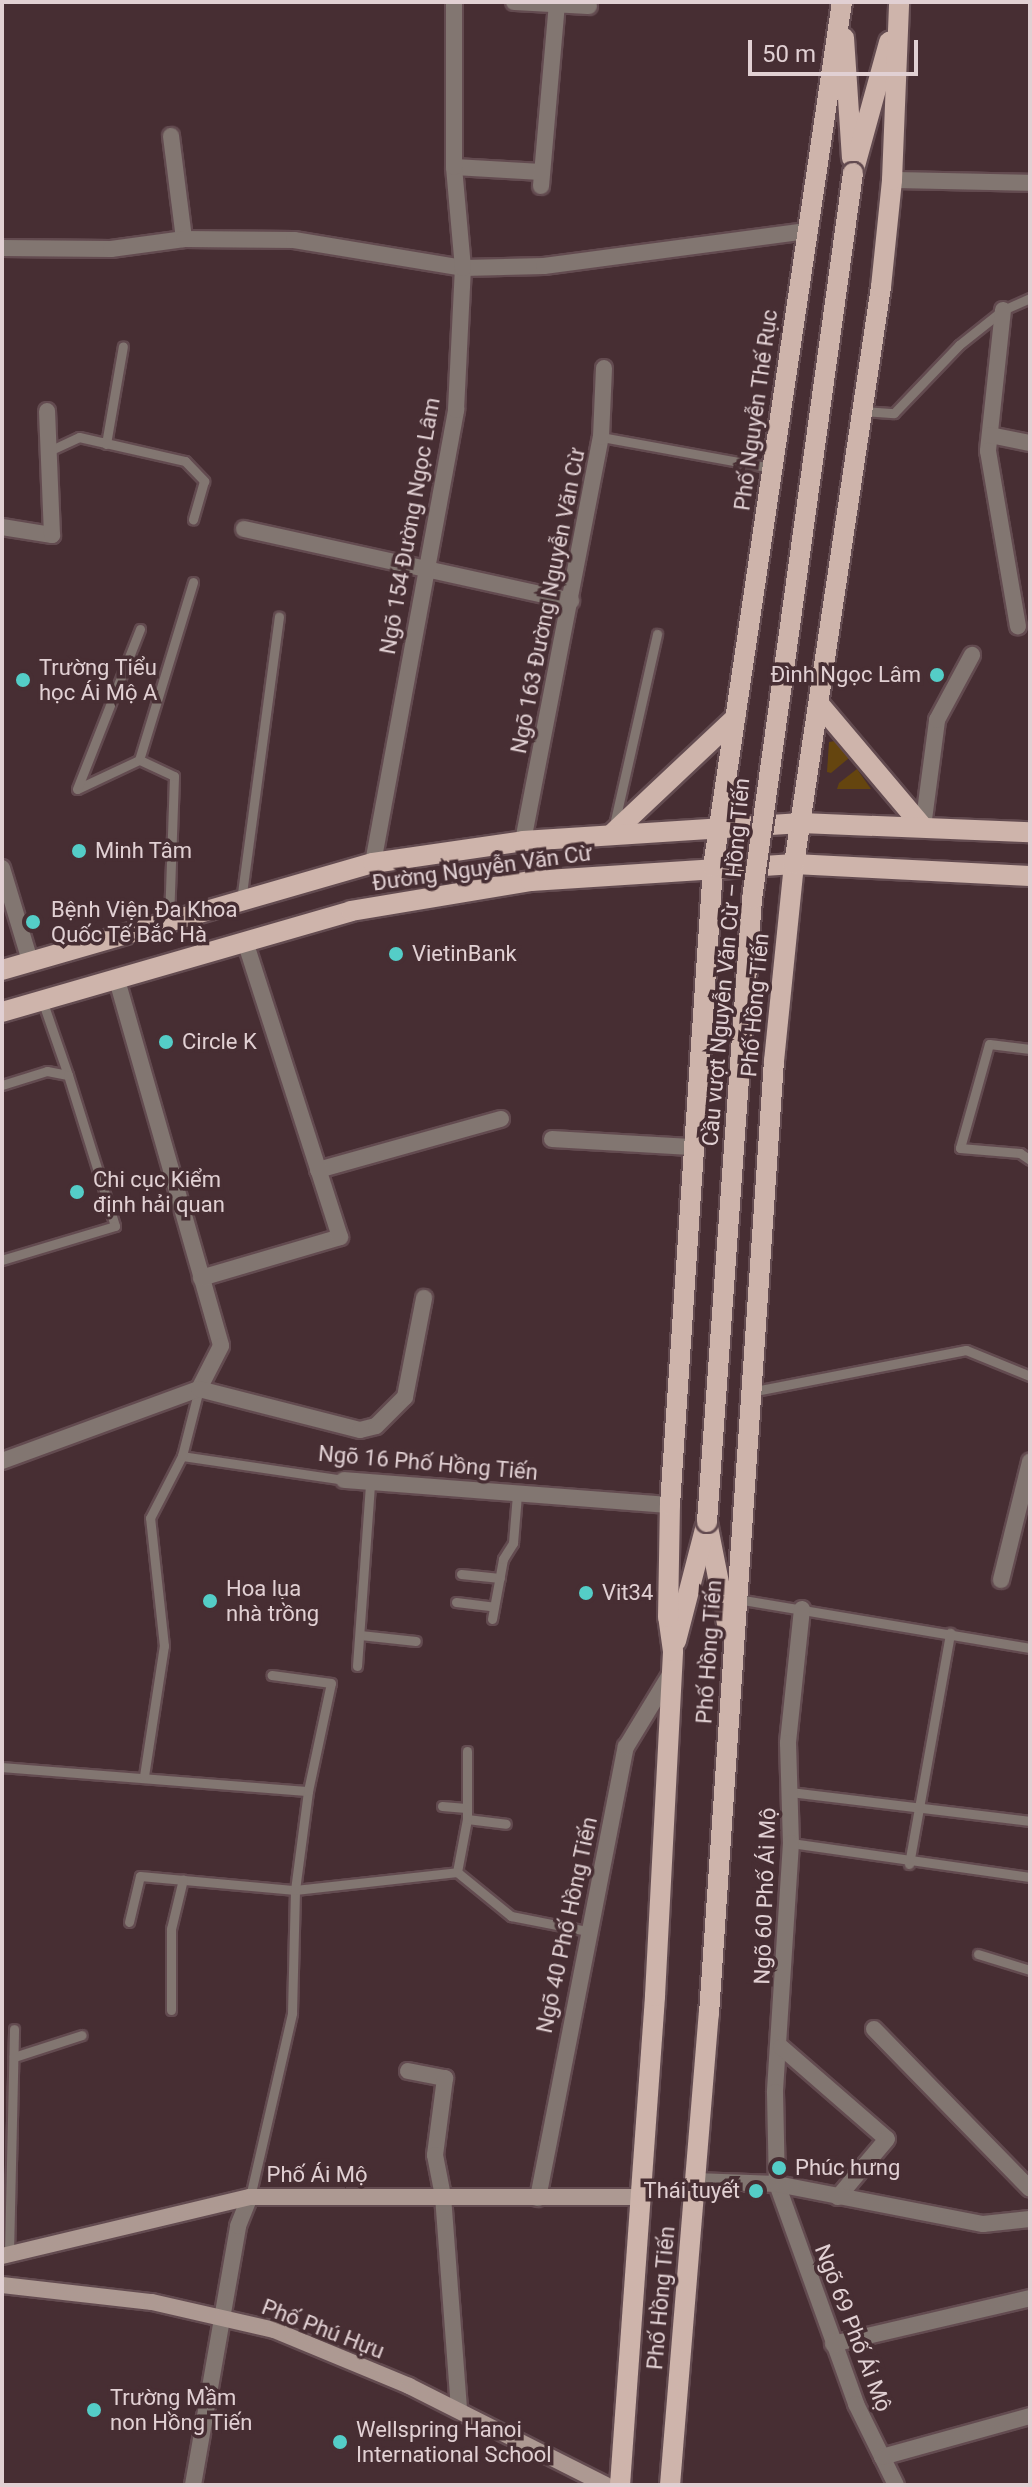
<!DOCTYPE html>
<html>
<head>
<meta charset="utf-8">
<style>
  body { margin:0 }
  #map { position:relative; width:1032px; height:2487px; overflow:hidden; background:#472e33; font-family:Roboto,sans-serif }
  div>[style] { position:absolute }
  .green>* { inset:0; background:#65450f }
  .roads { filter:drop-shadow(2px 0 #634b50) drop-shadow(-2px 0 #634b50) drop-shadow(0 2px #634b50) drop-shadow(0 -2px #634b50) }
  .lane>* { height:9px; margin:-4.5px; padding:0 4.5px; transform-origin:4.5px; border-radius:4.5px; background:#827671 }
  .street>* { height:16px; margin:-8px; padding:0 8px; transform-origin:8px; border-radius:8px; background:#827671 }
  .secondary>* { height:16px; margin:-8px; padding:0 8px; transform-origin:8px; border-radius:8px; background:#ad9992 }
  .primary>* { height:20px; margin:-10px; padding:0 10px; transform-origin:10px; border-radius:10px; background:#ceb4ab }
  .bridges { filter:drop-shadow(2px 0 #634b50) drop-shadow(-2px 0 #634b50) drop-shadow(0 2px #634b50) drop-shadow(0 -2px #634b50) }
  .primary-bridge>* { height:20px; margin:-10px; padding:0 10px; transform-origin:10px; border-radius:10px; background:#ceb4ab }
  .dots>* { width:22px; height:22px; translate:-50% -50%; box-sizing:border-box; border:4px solid #472e33; border-radius:50% }
  span { translate:-50% -50%; white-space:nowrap; text-align:center; line-height:1.15; -webkit-text-stroke:7px #472e33; paint-order:stroke }
  .street-label { font-size:22px; color:#e1d0d3 }
  .poi-label { font-size:22px; color:#e1d0d3 }
  .left { translate:0 -50%; text-align:left }
  .right { translate:-100% -50%; text-align:right }
  .frame { position:absolute; inset:0; border:4px solid #e1d0d3; pointer-events:none }
  .scale { position:absolute; left:748px; top:40px; width:170px; height:36px; box-sizing:border-box; border:4px solid #e1d0d3; border-top:0; padding-left:10px; font-size:24px; line-height:28px; white-space:nowrap; color:#e1d0d3; -webkit-text-stroke:6px #472e33; paint-order:stroke }
</style>
</head>
<body>
<div id="map">
  <div class="green">
    <div style="clip-path:polygon(835px 741px,849px 758px,831px 773px,827px 772px,829px 742px)"></div>
    <div style="clip-path:polygon(857px 769px,871px 789px,837px 789px,839px 783px)"></div>
  </div>
  <div class="roads">
    <div class="lane">
      <div style="left:863px;top:411px;width:31px;rotate:4deg"></div>
      <div style="left:894px;top:413px;width:94px;rotate:-46.3deg"></div>
      <div style="left:959px;top:345px;width:56px;rotate:-38.5deg"></div>
      <div style="left:1003px;top:310px;width:30px;rotate:-24deg"></div>
      <div style="left:601px;top:437px;width:174px;rotate:10.3deg"></div>
      <div style="left:106px;top:444px;width:99px;rotate:-80.2deg"></div>
      <div style="left:49px;top:451px;width:33px;rotate:-25deg"></div>
      <div style="left:79px;top:437px;width:109px;rotate:12.8deg"></div>
      <div style="left:185px;top:461px;width:28px;rotate:46deg"></div>
      <div style="left:204px;top:481px;width:40px;rotate:106deg"></div>
      <div style="left:139px;top:760px;width:68px;rotate:154.9deg"></div>
      <div style="left:77px;top:789px;width:172px;rotate:-68.5deg"></div>
      <div style="left:614px;top:825px;width:196px;rotate:-77.3deg"></div>
      <div style="left:241px;top:901px;width:287px;rotate:-82.4deg"></div>
      <div style="left:169px;top:920px;width:144px;rotate:-88deg"></div>
      <div style="left:174px;top:776px;width:38px;rotate:-155deg"></div>
      <div style="left:139px;top:760px;width:186px;rotate:-73.1deg"></div>
      <div style="left:42px;top:1000px;width:79px;rotate:70.9deg"></div>
      <div style="left:1030px;top:1049px;width:41px;rotate:-173deg"></div>
      <div style="left:989px;top:1044px;width:108px;rotate:105.6deg"></div>
      <div style="left:960px;top:1148px;width:60px;rotate:4.8deg"></div>
      <div style="left:1020px;top:1153px;width:12px;rotate:35deg"></div>
      <div style="left:2px;top:1085px;width:47px;rotate:-17.3deg"></div>
      <div style="left:47px;top:1071px;width:21px;rotate:11deg"></div>
      <div style="left:68px;top:1075px;width:158px;rotate:72.7deg"></div>
      <div style="left:115px;top:1226px;width:118px;rotate:163.3deg"></div>
      <div style="left:750px;top:1392px;width:220px;rotate:-11deg"></div>
      <div style="left:966px;top:1350px;width:69px;rotate:22.1deg"></div>
      <div style="left:182px;top:1456px;width:164px;rotate:8.4deg"></div>
      <div style="left:461px;top:1574px;width:39px;rotate:6deg"></div>
      <div style="left:737px;top:1599px;width:297px;rotate:9.5deg"></div>
      <div style="left:456px;top:1602px;width:38px;rotate:7deg"></div>
      <div style="left:492px;top:1619px;width:61px;rotate:-79.6deg"></div>
      <div style="left:503px;top:1559px;width:19px;rotate:-58deg"></div>
      <div style="left:513px;top:1543px;width:49px;rotate:-85.3deg"></div>
      <div style="left:360px;top:1635px;width:56px;rotate:6.1deg"></div>
      <div style="left:357px;top:1666px;width:183px;rotate:-85.9deg"></div>
      <div style="left:2px;top:1767px;width:307px;rotate:4.5deg"></div>
      <div style="left:144px;top:1776px;width:132px;rotate:-81.3deg"></div>
      <div style="left:164px;top:1646px;width:129px;rotate:-96.2deg"></div>
      <div style="left:150px;top:1518px;width:70px;rotate:-62.7deg"></div>
      <div style="left:182px;top:1456px;width:69px;rotate:-75.8deg"></div>
      <div style="left:790px;top:1792px;width:242px;rotate:6.9deg"></div>
      <div style="left:442px;top:1806px;width:24px;rotate:5deg"></div>
      <div style="left:467px;top:1819px;width:39px;rotate:7deg"></div>
      <div style="left:791px;top:1843px;width:241px;rotate:8.1deg"></div>
      <div style="left:909px;top:1864px;width:235px;rotate:-79.9deg"></div>
      <div style="left:457px;top:1872px;width:70px;rotate:39.2deg"></div>
      <div style="left:511px;top:1916px;width:77px;rotate:11.2deg"></div>
      <div style="left:457px;top:1872px;width:54px;rotate:-79.3deg"></div>
      <div style="left:467px;top:1819px;width:68px;rotate:-90deg"></div>
      <div style="left:129px;top:1922px;width:47px;rotate:-76.6deg"></div>
      <div style="left:140px;top:1876px;width:156px;rotate:5.2deg"></div>
      <div style="left:295px;top:1890px;width:163px;rotate:-6.3deg"></div>
      <div style="left:978px;top:1954px;width:54px;rotate:17.1deg"></div>
      <div style="left:171px;top:2010px;width:81px;rotate:-90deg"></div>
      <div style="left:171px;top:1929px;width:51px;rotate:-76.5deg"></div>
      <div style="left:14px;top:2057px;width:71px;rotate:-17.9deg"></div>
      <div style="left:250px;top:2197px;width:189px;rotate:-77.1deg"></div>
      <div style="left:292px;top:2013px;width:123px;rotate:-88.6deg"></div>
      <div style="left:295px;top:1890px;width:100px;rotate:-82.5deg"></div>
      <div style="left:308px;top:1791px;width:110px;rotate:-78deg"></div>
      <div style="left:331px;top:1683px;width:60px;rotate:-172.3deg"></div>
      <div style="left:9px;top:2252px;width:223px;rotate:-88.7deg"></div>
    </div>
    <div class="street">
      <div style="left:514px;top:2px;width:75px;rotate:3.1deg"></div>
      <div style="left:171px;top:136px;width:104px;rotate:82.8deg"></div>
      <div style="left:454px;top:167px;width:88px;rotate:3.3deg"></div>
      <div style="left:892px;top:180px;width:138px;rotate:1.2deg"></div>
      <div style="left:541px;top:186px;width:183px;rotate:-85deg"></div>
      <div style="left:2px;top:248px;width:109px;rotate:0.5deg"></div>
      <div style="left:111px;top:249px;width:74px;rotate:-7.8deg"></div>
      <div style="left:184px;top:239px;width:110px;rotate:0.5deg"></div>
      <div style="left:294px;top:240px;width:171px;rotate:9.4deg"></div>
      <div style="left:463px;top:268px;width:81px;rotate:-1.4deg"></div>
      <div style="left:544px;top:266px;width:265px;rotate:-7.6deg"></div>
      <div style="left:1003px;top:310px;width:142px;rotate:96.1deg"></div>
      <div style="left:988px;top:451px;width:178px;rotate:80.3deg"></div>
      <div style="left:990px;top:435px;width:41px;rotate:11.3deg"></div>
      <div style="left:2px;top:527px;width:51px;rotate:9.1deg"></div>
      <div style="left:52px;top:535px;width:124px;rotate:-92.3deg"></div>
      <div style="left:244px;top:529px;width:335px;rotate:12.4deg"></div>
      <div style="left:923px;top:827px;width:108px;rotate:-82.5deg"></div>
      <div style="left:937px;top:720px;width:74px;rotate:-61.7deg"></div>
      <div style="left:523px;top:841px;width:411px;rotate:-79.1deg"></div>
      <div style="left:601px;top:437px;width:69px;rotate:-87.5deg"></div>
      <div style="left:373px;top:863px;width:461px;rotate:-79.6deg"></div>
      <div style="left:456px;top:410px;width:142px;rotate:-87.2deg"></div>
      <div style="left:463px;top:268px;width:101px;rotate:-95.1deg"></div>
      <div style="left:454px;top:167px;width:165px;rotate:-90deg"></div>
      <div style="left:2px;top:868px;width:97px;rotate:73.2deg"></div>
      <div style="left:117px;top:980px;width:380px;rotate:74.1deg"></div>
      <div style="left:221px;top:1346px;width:48px;rotate:117.1deg"></div>
      <div style="left:552px;top:1139px;width:139px;rotate:3.3deg"></div>
      <div style="left:318px;top:1170px;width:190px;rotate:-15.6deg"></div>
      <div style="left:201px;top:1278px;width:145px;rotate:-16.4deg"></div>
      <div style="left:340px;top:1237px;width:307px;rotate:-107.8deg"></div>
      <div style="left:2px;top:1461px;width:210px;rotate:-20.1deg"></div>
      <div style="left:199px;top:1389px;width:166px;rotate:14.3deg"></div>
      <div style="left:360px;top:1430px;width:16px;rotate:-14deg"></div>
      <div style="left:376px;top:1426px;width:41px;rotate:-45deg"></div>
      <div style="left:405px;top:1397px;width:101px;rotate:-79.1deg"></div>
      <div style="left:344px;top:1480px;width:327px;rotate:4.4deg"></div>
      <div style="left:1001px;top:1580px;width:122px;rotate:-76.2deg"></div>
      <div style="left:802px;top:1609px;width:135px;rotate:96deg"></div>
      <div style="left:788px;top:1743px;width:100px;rotate:88.3deg"></div>
      <div style="left:791px;top:1843px;width:250px;rotate:93.7deg"></div>
      <div style="left:775px;top:2092px;width:92px;rotate:88.8deg"></div>
      <div style="left:777px;top:2184px;width:234px;rotate:70.2deg"></div>
      <div style="left:856px;top:2404px;width:90px;rotate:63.7deg"></div>
      <div style="left:874px;top:2029px;width:223px;rotate:45.7deg"></div>
      <div style="left:781px;top:2047px;width:140px;rotate:41deg"></div>
      <div style="left:887px;top:2139px;width:76px;rotate:130.2deg"></div>
      <div style="left:408px;top:2071px;width:38px;rotate:11deg"></div>
      <div style="left:445px;top:2078px;width:78px;rotate:97.4deg"></div>
      <div style="left:435px;top:2155px;width:42px;rotate:79deg"></div>
      <div style="left:443px;top:2196px;width:215px;rotate:85.7deg"></div>
      <div style="left:695px;top:2181px;width:82px;rotate:2.1deg"></div>
      <div style="left:777px;top:2184px;width:210px;rotate:11deg"></div>
      <div style="left:983px;top:2224px;width:47px;rotate:-6.1deg"></div>
      <div style="left:538px;top:2198px;width:460px;rotate:-79deg"></div>
      <div style="left:626px;top:1747px;width:87px;rotate:-58.7deg"></div>
      <div style="left:833px;top:2344px;width:202px;rotate:-13.1deg"></div>
      <div style="left:882px;top:2457px;width:154px;rotate:-15.5deg"></div>
      <div style="left:193px;top:2485px;width:263px;rotate:-80.1deg"></div>
      <div style="left:238px;top:2226px;width:31px;rotate:-68deg"></div>
    </div>
    <div class="secondary">
      <div style="left:2px;top:2256px;width:255px;rotate:-13.4deg"></div>
      <div style="left:250px;top:2197px;width:389px"></div>
      <div style="left:2px;top:2285px;width:151px;rotate:6.5deg"></div>
      <div style="left:152px;top:2302px;width:125px;rotate:12.9deg"></div>
      <div style="left:274px;top:2330px;width:146px;rotate:22.5deg"></div>
      <div style="left:409px;top:2386px;width:220px;rotate:26.7deg"></div>
    </div>
    <div class="primary">
      <div style="left:844px;top:38px;width:120px;rotate:86.2deg"></div>
      <div style="left:853px;top:173px;width:136px;rotate:-74.6deg"></div>
      <div style="left:819px;top:704px;width:161px;rotate:49.8deg"></div>
      <div style="left:613px;top:833px;width:168px;rotate:-43.3deg"></div>
      <div style="left:2px;top:970px;width:386px;rotate:-16.1deg"></div>
      <div style="left:373px;top:863px;width:152px;rotate:-8.3deg"></div>
      <div style="left:523px;top:841px;width:279px;rotate:-3.7deg"></div>
      <div style="left:801px;top:823px;width:229px;rotate:2.3deg"></div>
      <div style="left:2px;top:1012px;width:363px;rotate:-16.1deg"></div>
      <div style="left:351px;top:911px;width:182px;rotate:-9.5deg"></div>
      <div style="left:531px;top:881px;width:264px;rotate:-3.7deg"></div>
      <div style="left:794px;top:864px;width:236px;rotate:2.9deg"></div>
      <div style="left:707px;top:1522px;width:108px;rotate:78.8deg"></div>
      <div style="left:676px;top:1641px;width:116px;rotate:-75.5deg"></div>
      <div style="left:620px;top:2485px;width:490px;rotate:-85.9deg"></div>
      <div style="left:655px;top:1996px;width:345px;rotate:-87deg"></div>
      <div style="left:673px;top:1651px;width:34px;rotate:-98deg"></div>
      <div style="left:668px;top:1617px;width:112px;rotate:-89deg"></div>
      <div style="left:670px;top:1505px;width:639px;rotate:-86.14deg"></div>
      <div style="left:713px;top:867px;width:875px;rotate:-81.52deg"></div>
      <div style="left:670px;top:2485px;width:473px;rotate:-85.3deg"></div>
      <div style="left:709px;top:2014px;width:955px;rotate:-86.1deg"></div>
      <div style="left:774px;top:1061px;width:198px;rotate:-84.2deg"></div>
      <div style="left:794px;top:864px;width:584px;rotate:-81.43deg"></div>
      <div style="left:881px;top:287px;width:108px;rotate:-84.1deg"></div>
      <div style="left:892px;top:180px;width:178px;rotate:-87.7deg"></div>
    </div>
  </div>
  <div class="bridges">
    <div class="primary-bridge">
      <div style="left:707px;top:1522px;width:625px;rotate:-85.87deg"></div>
      <div style="left:752px;top:899px;width:733px;rotate:-82.08deg"></div>
    </div>
  </div>
  <div class="dots">
    <div style="left:937px;top:675px;background:#54cdc7"></div>
    <div style="left:23px;top:680px;background:#54cdc7"></div>
    <div style="left:79px;top:851px;background:#54cdc7"></div>
    <div style="left:33px;top:922px;background:#54cdc7"></div>
    <div style="left:396px;top:954px;background:#54cdc7"></div>
    <div style="left:166px;top:1042px;background:#54cdc7"></div>
    <div style="left:77px;top:1192px;background:#54cdc7"></div>
    <div style="left:586px;top:1593px;background:#54cdc7"></div>
    <div style="left:210px;top:1601px;background:#54cdc7"></div>
    <div style="left:779px;top:2168px;background:#54cdc7"></div>
    <div style="left:756px;top:2191px;background:#54cdc7"></div>
    <div style="left:94px;top:2410px;background:#54cdc7"></div>
    <div style="left:340px;top:2442px;background:#54cdc7"></div>
  </div>
  <div class="street-label">
    <span style="left:756px;top:410px;rotate:-82deg">Phố Nguyễn Thế Rục</span>
    <span style="left:410px;top:526px;rotate:-80deg">Ngõ 154 Đường Ngọc Lâm</span>
    <span style="left:548px;top:601px;rotate:-79deg">Ngõ 163 Đường Nguyễn Văn Cừ</span>
    <span style="left:482px;top:868px;rotate:-8deg">Đường Nguyễn Văn Cừ</span>
    <span style="left:726px;top:962px;rotate:-85deg">Cầu vượt Nguyễn Văn Cừ – Hồng Tiến</span>
    <span style="left:755px;top:1005px;rotate:-85deg">Phố Hồng Tiến</span>
    <span style="left:428px;top:1463px;rotate:5deg">Ngõ 16 Phố Hồng Tiến</span>
    <span style="left:709px;top:1652px;rotate:-86deg">Phố Hồng Tiến</span>
    <span style="left:765px;top:1896px;rotate:-88deg">Ngõ 60 Phố Ái Mộ</span>
    <span style="left:567px;top:1925px;rotate:-78deg">Ngõ 40 Phố Hồng Tiến</span>
    <span style="left:317px;top:2175px">Phố Ái Mộ</span>
    <span style="left:661px;top:2298px;rotate:-85deg">Phố Hồng Tiến</span>
    <span style="left:853px;top:2328px;rotate:69deg">Ngõ 69 Phố Ái Mộ</span>
    <span style="left:323px;top:2329px;rotate:21deg">Phố Phú Hựu</span>
  </div>
  <div class="poi-label">
    <span class="left" style="left:39px;top:680px">Trường Tiểu<br>học Ái Mộ A</span>
    <span class="right" style="left:921px;top:675px">Đình Ngọc Lâm</span>
    <span class="left" style="left:95px;top:851px">Minh Tâm</span>
    <span class="left" style="left:51px;top:922px">Bệnh Viện Đa Khoa<br>Quốc Tế Bắc Hà</span>
    <span class="left" style="left:412px;top:954px">VietinBank</span>
    <span class="left" style="left:182px;top:1042px">Circle K</span>
    <span class="left" style="left:93px;top:1192px">Chi cục Kiểm<br>định hải quan</span>
    <span class="left" style="left:226px;top:1601px">Hoa lụa<br>nhà trồng</span>
    <span class="left" style="left:602px;top:1593px">Vit34</span>
    <span class="left" style="left:795px;top:2168px">Phúc hưng</span>
    <span class="right" style="left:740px;top:2191px">Thái tuyết</span>
    <span class="left" style="left:110px;top:2410px">Trường Mầm<br>non Hồng Tiến</span>
    <span class="left" style="left:356px;top:2442px">Wellspring Hanoi<br>International School</span>
  </div>
  <div class="frame"></div>
  <div class="scale">50 m</div>
</div>
</body>
</html>
